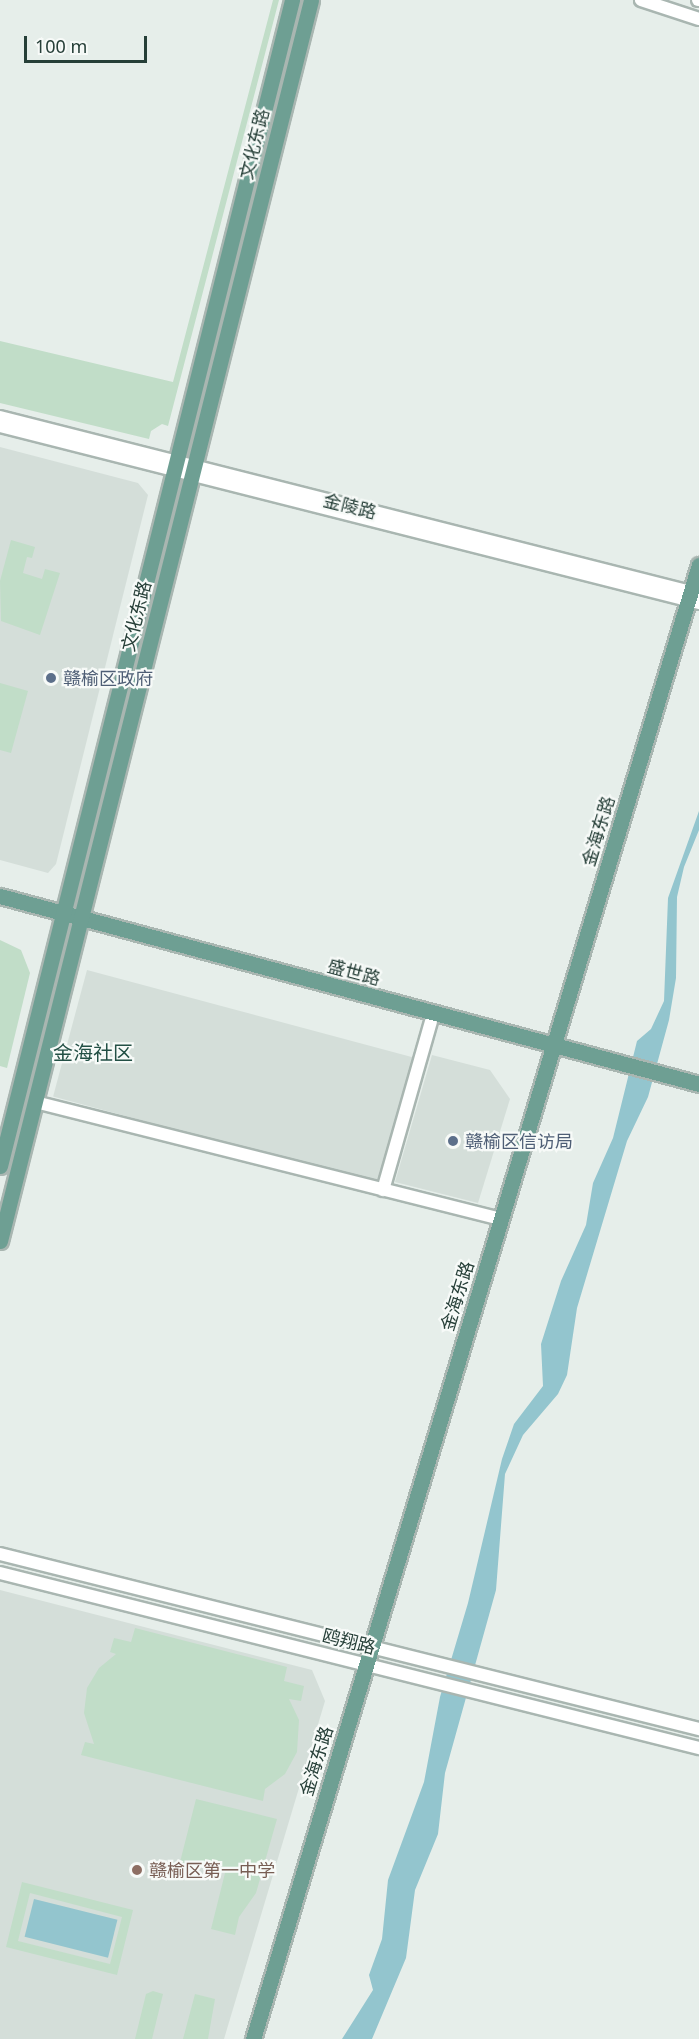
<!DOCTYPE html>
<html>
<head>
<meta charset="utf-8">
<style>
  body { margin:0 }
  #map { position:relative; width:699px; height:2039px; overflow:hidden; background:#e6eeea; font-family:"Noto Sans","Noto Sans SC",sans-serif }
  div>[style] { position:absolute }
  .built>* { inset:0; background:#d4ded9; transform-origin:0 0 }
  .green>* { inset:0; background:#c1ddc8 }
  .water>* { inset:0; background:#93c5ce; transform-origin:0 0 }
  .roads { filter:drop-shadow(2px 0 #a9b6b1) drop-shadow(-2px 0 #a9b6b1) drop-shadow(0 2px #a9b6b1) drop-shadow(0 -2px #a9b6b1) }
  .minor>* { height:12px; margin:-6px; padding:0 6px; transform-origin:6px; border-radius:6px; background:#fff }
  .major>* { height:15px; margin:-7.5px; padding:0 7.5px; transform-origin:7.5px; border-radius:7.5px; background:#6e9f93 }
  .dots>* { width:16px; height:16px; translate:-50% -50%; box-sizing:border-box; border:3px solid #f7faf8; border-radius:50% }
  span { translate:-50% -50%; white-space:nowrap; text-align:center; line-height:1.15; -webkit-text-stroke:4.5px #f7faf8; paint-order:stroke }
  .street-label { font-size:18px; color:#263f38 }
  .service-label { font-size:18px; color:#4e5e75 }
  .left { translate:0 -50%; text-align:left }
  .education-label { font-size:18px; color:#785e54 }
  .neighbourhood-label { font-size:20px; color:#235045 }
  .scale { position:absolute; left:24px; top:36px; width:123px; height:27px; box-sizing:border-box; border:3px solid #263f38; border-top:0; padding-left:8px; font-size:18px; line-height:21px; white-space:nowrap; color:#263f38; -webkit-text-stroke:4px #f7faf8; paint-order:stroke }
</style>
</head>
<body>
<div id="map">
  <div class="built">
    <div style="clip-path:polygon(0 447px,138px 483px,148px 495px,56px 864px,48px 873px,0 860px)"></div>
    <div style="left:87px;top:970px;width:339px;height:131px;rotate:15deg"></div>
    <div style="clip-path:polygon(432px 1055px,490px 1070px,510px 1099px,478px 1203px,395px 1182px)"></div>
    <div style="clip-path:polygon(0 1590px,312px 1670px,325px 1701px,224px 2039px,0 2039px)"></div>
  </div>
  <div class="green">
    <div style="clip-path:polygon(273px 0,279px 0,168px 426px,162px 424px,151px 431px,149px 439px,0 403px,0 341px,173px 382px)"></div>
    <div style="clip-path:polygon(11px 540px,35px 547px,32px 558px,27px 557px,23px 573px,42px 579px,45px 569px,60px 573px,40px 635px,1px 621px,0 581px)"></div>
    <div style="clip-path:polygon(0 683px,28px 691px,11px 753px,0 750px)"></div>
    <div style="clip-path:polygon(0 940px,21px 950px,30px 973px,7px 1068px,0 1066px)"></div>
    <div style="clip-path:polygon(135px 1628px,287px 1667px,284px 1681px,304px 1686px,301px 1701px,289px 1699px,299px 1720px,297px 1752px,285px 1774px,265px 1789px,263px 1801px,81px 1755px,85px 1742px,94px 1744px,84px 1713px,87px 1688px,99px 1668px,116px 1654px,110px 1652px,114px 1638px,131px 1642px)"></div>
    <div style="clip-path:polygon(196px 1799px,277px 1819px,256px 1893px,239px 1917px,235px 1935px,211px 1929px,225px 1873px,180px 1862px)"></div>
    <div style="clip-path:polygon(evenodd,22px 1882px,133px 1910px,117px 1975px,6px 1947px,22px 1882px,30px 1893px,122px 1917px,110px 1964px,18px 1941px,30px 1893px)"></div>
    <div style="clip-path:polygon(153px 1991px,163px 1994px,152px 2039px,135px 2039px,146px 1994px)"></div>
    <div style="clip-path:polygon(195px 1994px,215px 1999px,208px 2039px,183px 2039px)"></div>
  </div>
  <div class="water">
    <div style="clip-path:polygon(699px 811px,699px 830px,684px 867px,677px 897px,676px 978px,669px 1020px,648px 1097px,627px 1141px,577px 1308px,567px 1375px,558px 1394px,523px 1435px,505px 1474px,496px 1590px,445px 1773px,438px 1834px,415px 1890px,406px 1958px,372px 2039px,342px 2039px,373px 1990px,369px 1975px,382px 1939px,388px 1880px,424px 1782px,440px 1697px,468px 1603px,502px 1459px,514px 1424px,543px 1386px,541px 1344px,561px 1281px,586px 1225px,593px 1183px,613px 1138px,637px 1041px,651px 1029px,664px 1001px,668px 898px)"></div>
    <div style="left:34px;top:1899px;width:86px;height:39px;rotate:14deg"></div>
  </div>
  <div class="roads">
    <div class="minor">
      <div style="left:641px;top:0;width:61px;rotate:18.1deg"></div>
      <div style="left:698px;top:0;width:1px"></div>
      <div style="left:0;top:417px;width:721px;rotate:14.21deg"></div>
      <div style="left:0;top:426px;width:721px;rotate:14.21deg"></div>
      <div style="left:35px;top:1102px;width:480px;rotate:14.1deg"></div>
      <div style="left:383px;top:1190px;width:175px;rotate:-74.1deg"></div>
      <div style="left:0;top:1554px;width:721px;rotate:14.06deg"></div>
      <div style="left:0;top:1573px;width:721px;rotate:14.06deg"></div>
    </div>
    <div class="major">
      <div style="left:0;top:896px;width:724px;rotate:15.05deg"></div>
      <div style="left:0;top:1166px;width:1202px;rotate:-75.94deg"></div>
      <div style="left:0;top:1241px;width:1279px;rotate:-75.93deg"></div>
      <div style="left:253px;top:2039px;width:1540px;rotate:-73.17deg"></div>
    </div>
  </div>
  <div class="dots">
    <div style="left:51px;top:678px;background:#5c6f8a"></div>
    <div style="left:453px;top:1141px;background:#5c6f8a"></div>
    <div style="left:137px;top:1870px;background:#8d6e63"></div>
  </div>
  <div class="street-label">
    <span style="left:254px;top:144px;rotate:-76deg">文化东路</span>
    <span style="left:350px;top:506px;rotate:14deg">金陵路</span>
    <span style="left:136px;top:616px;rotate:-76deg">文化东路</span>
    <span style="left:598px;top:831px;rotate:-73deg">金海东路</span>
    <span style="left:354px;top:972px;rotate:15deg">盛世路</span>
    <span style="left:457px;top:1296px;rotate:-73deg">金海东路</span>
    <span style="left:349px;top:1641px;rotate:14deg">鸥翔路</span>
    <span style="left:316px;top:1761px;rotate:-73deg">金海东路</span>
  </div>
  <div class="service-label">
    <span class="left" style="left:63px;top:678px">赣榆区政府</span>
    <span class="left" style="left:465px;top:1141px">赣榆区信访局</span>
  </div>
  <div class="education-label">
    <span class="left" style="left:149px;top:1870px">赣榆区第一中学</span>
  </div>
  <div class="neighbourhood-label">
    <span style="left:93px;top:1052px">金海社区</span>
  </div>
  <div class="scale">100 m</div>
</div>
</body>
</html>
